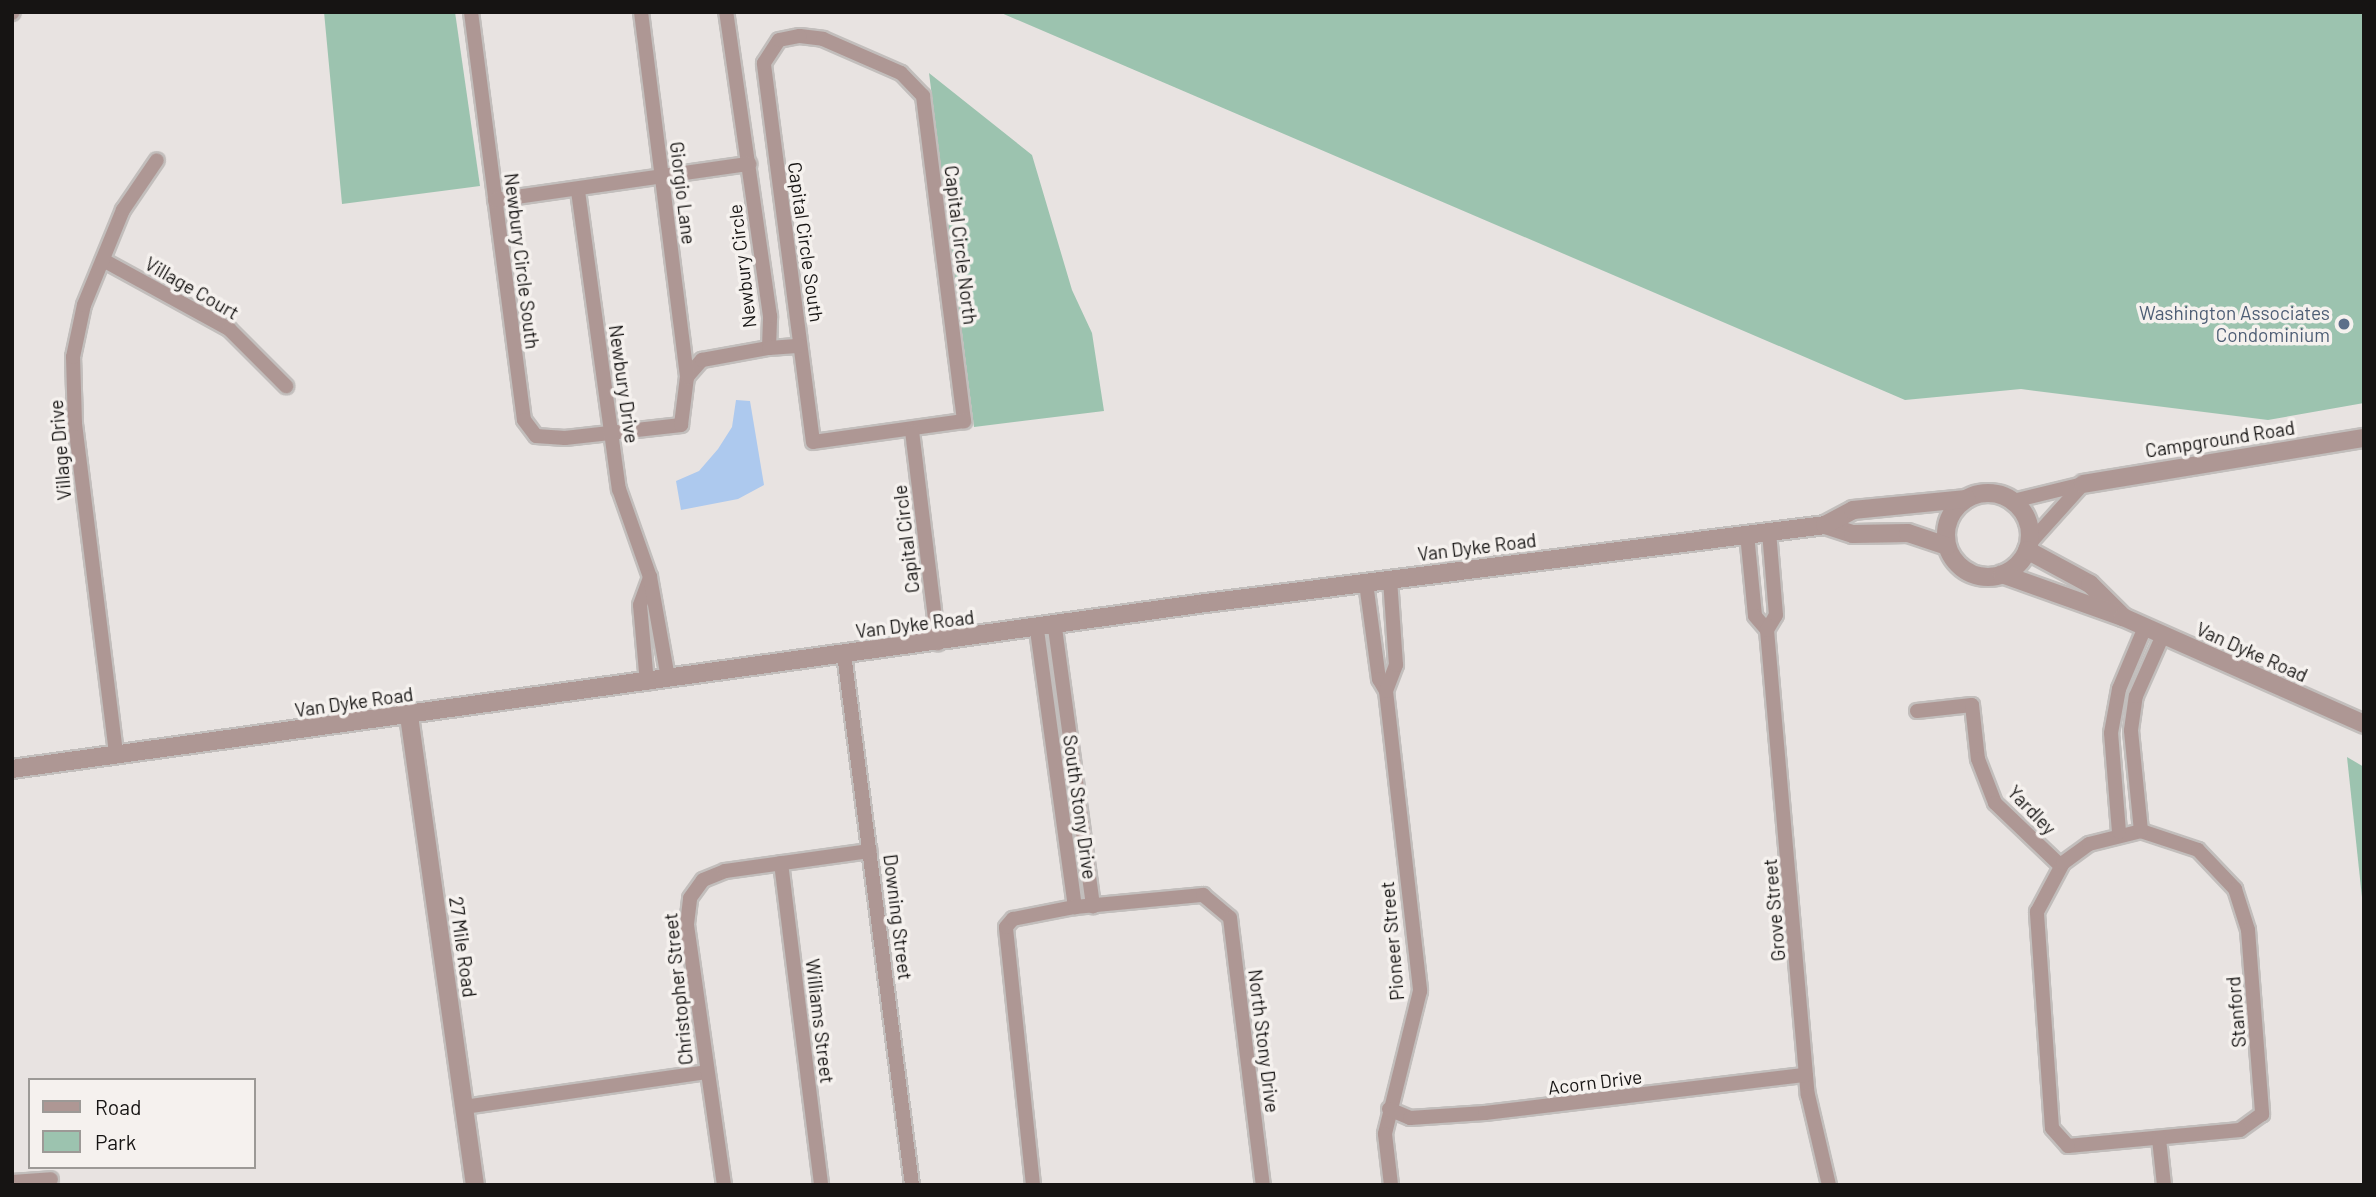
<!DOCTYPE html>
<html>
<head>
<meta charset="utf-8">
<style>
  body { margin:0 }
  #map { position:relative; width:2376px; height:1197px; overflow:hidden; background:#e8e3e1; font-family:Barlow,sans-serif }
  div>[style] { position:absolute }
  .green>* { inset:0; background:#9cc3af }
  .water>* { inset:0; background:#adc9ee }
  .roads { filter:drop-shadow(2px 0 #c2bebc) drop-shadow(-2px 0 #c2bebc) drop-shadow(0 2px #c2bebc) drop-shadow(0 -2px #c2bebc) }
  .minor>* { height:14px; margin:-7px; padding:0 7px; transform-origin:7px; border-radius:7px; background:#ae9794 }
  .tertiary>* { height:18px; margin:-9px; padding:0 9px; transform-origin:9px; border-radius:9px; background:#ae9794 }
  .tertiary>.ring { margin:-9px; padding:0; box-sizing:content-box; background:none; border:18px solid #ae9794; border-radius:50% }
  .dots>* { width:19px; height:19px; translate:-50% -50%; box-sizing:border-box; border:4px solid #f5f1ee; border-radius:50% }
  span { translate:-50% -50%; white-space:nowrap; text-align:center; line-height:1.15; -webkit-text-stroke:7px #f5f1ee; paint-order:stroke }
  .street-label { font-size:19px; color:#161413 }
  .service-label { font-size:19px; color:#4e5e75 }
  .right { translate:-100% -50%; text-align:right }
  .frame { position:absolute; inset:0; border:14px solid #161413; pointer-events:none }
  .legend { position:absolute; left:28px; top:1078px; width:228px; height:91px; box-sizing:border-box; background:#f5f1ee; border:2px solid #9c9996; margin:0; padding:9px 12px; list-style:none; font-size:21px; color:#161413 }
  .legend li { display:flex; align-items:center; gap:14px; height:35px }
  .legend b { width:35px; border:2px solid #9c9996 }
</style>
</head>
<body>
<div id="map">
  <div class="green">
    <div style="clip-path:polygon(324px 12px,455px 12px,480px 186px,342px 204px)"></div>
    <div style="clip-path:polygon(999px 12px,2364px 12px,2364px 403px,2268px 420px,2021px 389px,1905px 400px)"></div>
    <div style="clip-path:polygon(929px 73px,1032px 155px,1072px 290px,1092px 333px,1104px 411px,974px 427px)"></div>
    <div style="clip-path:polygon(2347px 757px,2364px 767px,2364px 916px)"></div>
  </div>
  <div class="water">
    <div style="clip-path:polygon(736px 400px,750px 401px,764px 485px,738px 499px,681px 510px,676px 481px,699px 471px,718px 449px,732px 427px)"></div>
  </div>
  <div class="roads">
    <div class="minor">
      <div style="left:471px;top:12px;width:411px;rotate:82.6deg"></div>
      <div style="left:524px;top:420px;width:20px;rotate:53deg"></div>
      <div style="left:536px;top:436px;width:29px;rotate:4deg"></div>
      <div style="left:565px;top:438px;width:117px;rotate:-6.4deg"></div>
      <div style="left:681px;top:425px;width:48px;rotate:-82.9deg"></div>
      <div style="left:687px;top:377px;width:23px;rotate:-49deg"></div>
      <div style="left:702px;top:360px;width:68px;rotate:-10.2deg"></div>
      <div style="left:769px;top:348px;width:32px;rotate:-88deg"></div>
      <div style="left:770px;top:316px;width:307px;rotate:-98.2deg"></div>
      <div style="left:641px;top:12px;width:368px;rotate:82.8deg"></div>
      <div style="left:12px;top:13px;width:1px;rotate:-45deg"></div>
      <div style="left:800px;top:36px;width:23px;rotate:7deg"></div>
      <div style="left:823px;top:39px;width:85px;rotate:23.6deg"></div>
      <div style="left:901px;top:73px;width:32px;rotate:46deg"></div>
      <div style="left:923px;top:96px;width:328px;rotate:82.8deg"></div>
      <div style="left:964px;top:421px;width:152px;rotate:172.1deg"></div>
      <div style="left:813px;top:442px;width:382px;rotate:-97.4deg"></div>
      <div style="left:764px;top:63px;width:27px;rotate:-57deg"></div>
      <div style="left:779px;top:40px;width:21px;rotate:-11deg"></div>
      <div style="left:578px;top:191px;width:301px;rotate:82.2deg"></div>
      <div style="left:619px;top:489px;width:93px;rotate:70.6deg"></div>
      <div style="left:495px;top:200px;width:257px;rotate:-8.1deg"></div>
      <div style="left:103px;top:260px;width:144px;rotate:28.7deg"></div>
      <div style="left:229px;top:329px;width:81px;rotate:45deg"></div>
      <div style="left:769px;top:348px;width:31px;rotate:-4deg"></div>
      <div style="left:912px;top:431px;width:214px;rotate:83deg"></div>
      <div style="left:2013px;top:501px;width:72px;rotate:-13.7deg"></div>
      <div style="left:1747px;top:534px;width:82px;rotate:84.4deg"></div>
      <div style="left:1755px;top:616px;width:18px;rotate:49deg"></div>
      <div style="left:1767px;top:630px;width:467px;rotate:85deg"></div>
      <div style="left:1808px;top:1095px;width:92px;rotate:76.9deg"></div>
      <div style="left:2029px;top:544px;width:81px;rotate:-48deg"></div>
      <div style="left:1366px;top:583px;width:97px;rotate:82.3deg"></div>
      <div style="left:1379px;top:679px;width:14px;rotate:60deg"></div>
      <div style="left:1386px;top:691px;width:302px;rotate:83.5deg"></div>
      <div style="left:1420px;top:991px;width:147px;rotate:103.8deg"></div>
      <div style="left:1385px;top:1134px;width:51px;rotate:83.3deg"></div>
      <div style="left:1055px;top:628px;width:281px;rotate:82.2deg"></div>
      <div style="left:1037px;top:630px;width:280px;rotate:82.2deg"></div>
      <div style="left:1767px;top:630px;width:17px;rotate:-59deg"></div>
      <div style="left:1776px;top:615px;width:84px;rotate:-94.8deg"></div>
      <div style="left:844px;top:654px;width:535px;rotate:82.7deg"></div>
      <div style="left:647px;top:683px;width:78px;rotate:-95.1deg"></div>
      <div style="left:640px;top:605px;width:30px;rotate:-70deg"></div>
      <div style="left:650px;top:577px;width:103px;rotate:79.9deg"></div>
      <div style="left:1386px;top:691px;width:28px;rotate:-69deg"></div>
      <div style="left:1396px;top:665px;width:85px;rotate:-94deg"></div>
      <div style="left:1917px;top:711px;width:55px;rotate:-6.2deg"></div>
      <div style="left:1972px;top:705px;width:54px;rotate:83.7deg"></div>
      <div style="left:1978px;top:759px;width:47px;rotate:68.9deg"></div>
      <div style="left:1995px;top:803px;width:91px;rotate:43.7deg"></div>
      <div style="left:116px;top:753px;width:332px;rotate:-97.1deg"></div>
      <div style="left:75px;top:424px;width:67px;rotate:-91.7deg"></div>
      <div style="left:73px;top:357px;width:53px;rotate:-78.1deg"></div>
      <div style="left:84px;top:305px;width:103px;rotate:-67.7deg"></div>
      <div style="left:123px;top:210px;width:60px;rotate:-55.8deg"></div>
      <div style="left:2141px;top:831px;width:60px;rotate:18.4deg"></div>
      <div style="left:2198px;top:850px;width:54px;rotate:46.5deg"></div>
      <div style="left:2235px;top:889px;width:43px;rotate:72.4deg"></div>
      <div style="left:2248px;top:930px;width:185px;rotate:85.6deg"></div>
      <div style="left:2262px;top:1114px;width:27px;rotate:144deg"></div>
      <div style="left:2240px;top:1130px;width:173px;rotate:174.7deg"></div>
      <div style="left:2068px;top:1146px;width:24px;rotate:-132deg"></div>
      <div style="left:2052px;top:1128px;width:217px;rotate:-94deg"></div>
      <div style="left:2037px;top:912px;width:55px;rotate:-62deg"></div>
      <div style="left:2063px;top:863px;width:32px;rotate:-36deg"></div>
      <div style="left:2089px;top:844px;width:54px;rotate:-14deg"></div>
      <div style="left:2141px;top:831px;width:101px;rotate:-95.7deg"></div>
      <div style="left:2131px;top:730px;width:34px;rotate:-82deg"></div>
      <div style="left:2136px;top:696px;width:67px;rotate:-66.1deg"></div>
      <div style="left:2119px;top:832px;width:99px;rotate:-94.6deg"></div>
      <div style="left:2111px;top:733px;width:45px;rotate:-79.7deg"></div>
      <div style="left:2119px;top:689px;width:67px;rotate:-67.2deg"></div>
      <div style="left:781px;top:863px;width:324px;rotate:82.9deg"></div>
      <div style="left:464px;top:1107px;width:245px;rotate:-8.2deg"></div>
      <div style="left:1389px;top:1109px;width:23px;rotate:23deg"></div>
      <div style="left:1410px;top:1118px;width:75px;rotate:-3.8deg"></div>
      <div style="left:1485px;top:1113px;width:323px;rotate:-6.8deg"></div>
      <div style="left:2159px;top:1139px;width:46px;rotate:83.8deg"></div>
      <div style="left:12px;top:1182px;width:39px;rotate:-4deg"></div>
      <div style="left:724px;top:1185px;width:264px;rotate:-98.1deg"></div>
      <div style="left:687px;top:924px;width:26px;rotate:-83deg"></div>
      <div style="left:690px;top:898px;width:22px;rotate:-54deg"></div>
      <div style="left:703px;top:880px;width:24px;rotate:-22deg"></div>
      <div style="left:725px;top:871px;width:146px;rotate:-7.9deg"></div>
      <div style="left:1033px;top:1185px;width:259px;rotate:-96deg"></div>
      <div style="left:1006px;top:927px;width:11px;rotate:-49deg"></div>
      <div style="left:1013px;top:919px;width:63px;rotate:-11deg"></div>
      <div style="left:1075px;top:907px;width:129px;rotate:-5.4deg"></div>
      <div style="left:1203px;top:895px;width:35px;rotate:40deg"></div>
      <div style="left:1230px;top:918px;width:269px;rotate:83deg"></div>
    </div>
    <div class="tertiary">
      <div style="left:2083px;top:484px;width:285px;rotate:-9.3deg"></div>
      <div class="ring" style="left:1946px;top:493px;width:66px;height:66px"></div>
      <div style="left:1825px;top:525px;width:29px;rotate:18deg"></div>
      <div style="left:1853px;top:534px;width:55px;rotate:-1deg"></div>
      <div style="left:1908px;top:533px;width:41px;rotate:18.4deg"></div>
      <div style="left:2027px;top:550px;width:72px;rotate:28.4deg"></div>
      <div style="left:2090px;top:584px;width:47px;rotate:45deg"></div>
      <div style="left:2002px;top:574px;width:128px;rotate:19.6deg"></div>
      <div style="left:2123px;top:617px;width:264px;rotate:23.9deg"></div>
      <div style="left:409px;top:716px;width:474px;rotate:82deg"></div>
      <div style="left:12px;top:769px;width:1205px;rotate:-7.92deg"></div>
      <div style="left:1206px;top:603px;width:624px;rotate:-7.18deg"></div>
      <div style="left:1825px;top:525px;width:32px;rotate:-28deg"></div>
      <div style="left:1853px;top:510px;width:114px;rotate:-5.6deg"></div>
    </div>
  </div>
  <div class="dots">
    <div style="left:2344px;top:324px;background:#5c6f8a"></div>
  </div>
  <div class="street-label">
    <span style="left:683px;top:193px;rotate:83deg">Giorgio Lane</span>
    <span style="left:806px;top:242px;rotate:82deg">Capital Circle South</span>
    <span style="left:961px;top:245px;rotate:83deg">Capital Circle North</span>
    <span style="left:522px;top:261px;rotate:83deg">Newbury Circle South</span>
    <span style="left:742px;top:266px;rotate:-97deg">Newbury Circle</span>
    <span style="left:192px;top:288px;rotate:30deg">Village Court</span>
    <span style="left:624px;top:384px;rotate:82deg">Newbury Drive</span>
    <span style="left:2220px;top:439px;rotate:-9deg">Campground Road</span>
    <span style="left:60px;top:450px;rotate:-95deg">Village Drive</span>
    <span style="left:906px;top:539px;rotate:-97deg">Capital Circle</span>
    <span style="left:1477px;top:547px;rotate:-7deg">Van Dyke Road</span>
    <span style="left:915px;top:624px;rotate:-7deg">Van Dyke Road</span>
    <span style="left:2252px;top:652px;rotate:24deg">Van Dyke Road</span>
    <span style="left:354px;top:702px;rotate:-8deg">Van Dyke Road</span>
    <span style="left:1080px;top:807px;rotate:82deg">South Stony Drive</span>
    <span style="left:2032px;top:810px;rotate:46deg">Yardley</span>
    <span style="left:1774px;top:910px;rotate:-95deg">Grove Street</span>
    <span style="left:898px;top:917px;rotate:83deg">Downing Street</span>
    <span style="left:1392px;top:941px;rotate:-95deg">Pioneer Street</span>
    <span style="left:463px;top:947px;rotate:82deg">27 Mile Road</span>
    <span style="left:678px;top:989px;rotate:-96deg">Christopher Street</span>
    <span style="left:2236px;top:1012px;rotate:-95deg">Stanford</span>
    <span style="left:820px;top:1021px;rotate:83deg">Williams Street</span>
    <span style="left:1264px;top:1041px;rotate:83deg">North Stony Drive</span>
    <span style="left:1595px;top:1082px;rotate:-7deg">Acorn Drive</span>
  </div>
  <div class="service-label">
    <span class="right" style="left:2330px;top:324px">Washington Associates<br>Condominium</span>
  </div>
  <div class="frame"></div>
  <ul class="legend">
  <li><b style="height:9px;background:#ae9794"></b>Road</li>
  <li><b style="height:19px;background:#9cc3af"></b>Park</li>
  </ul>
</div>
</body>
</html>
